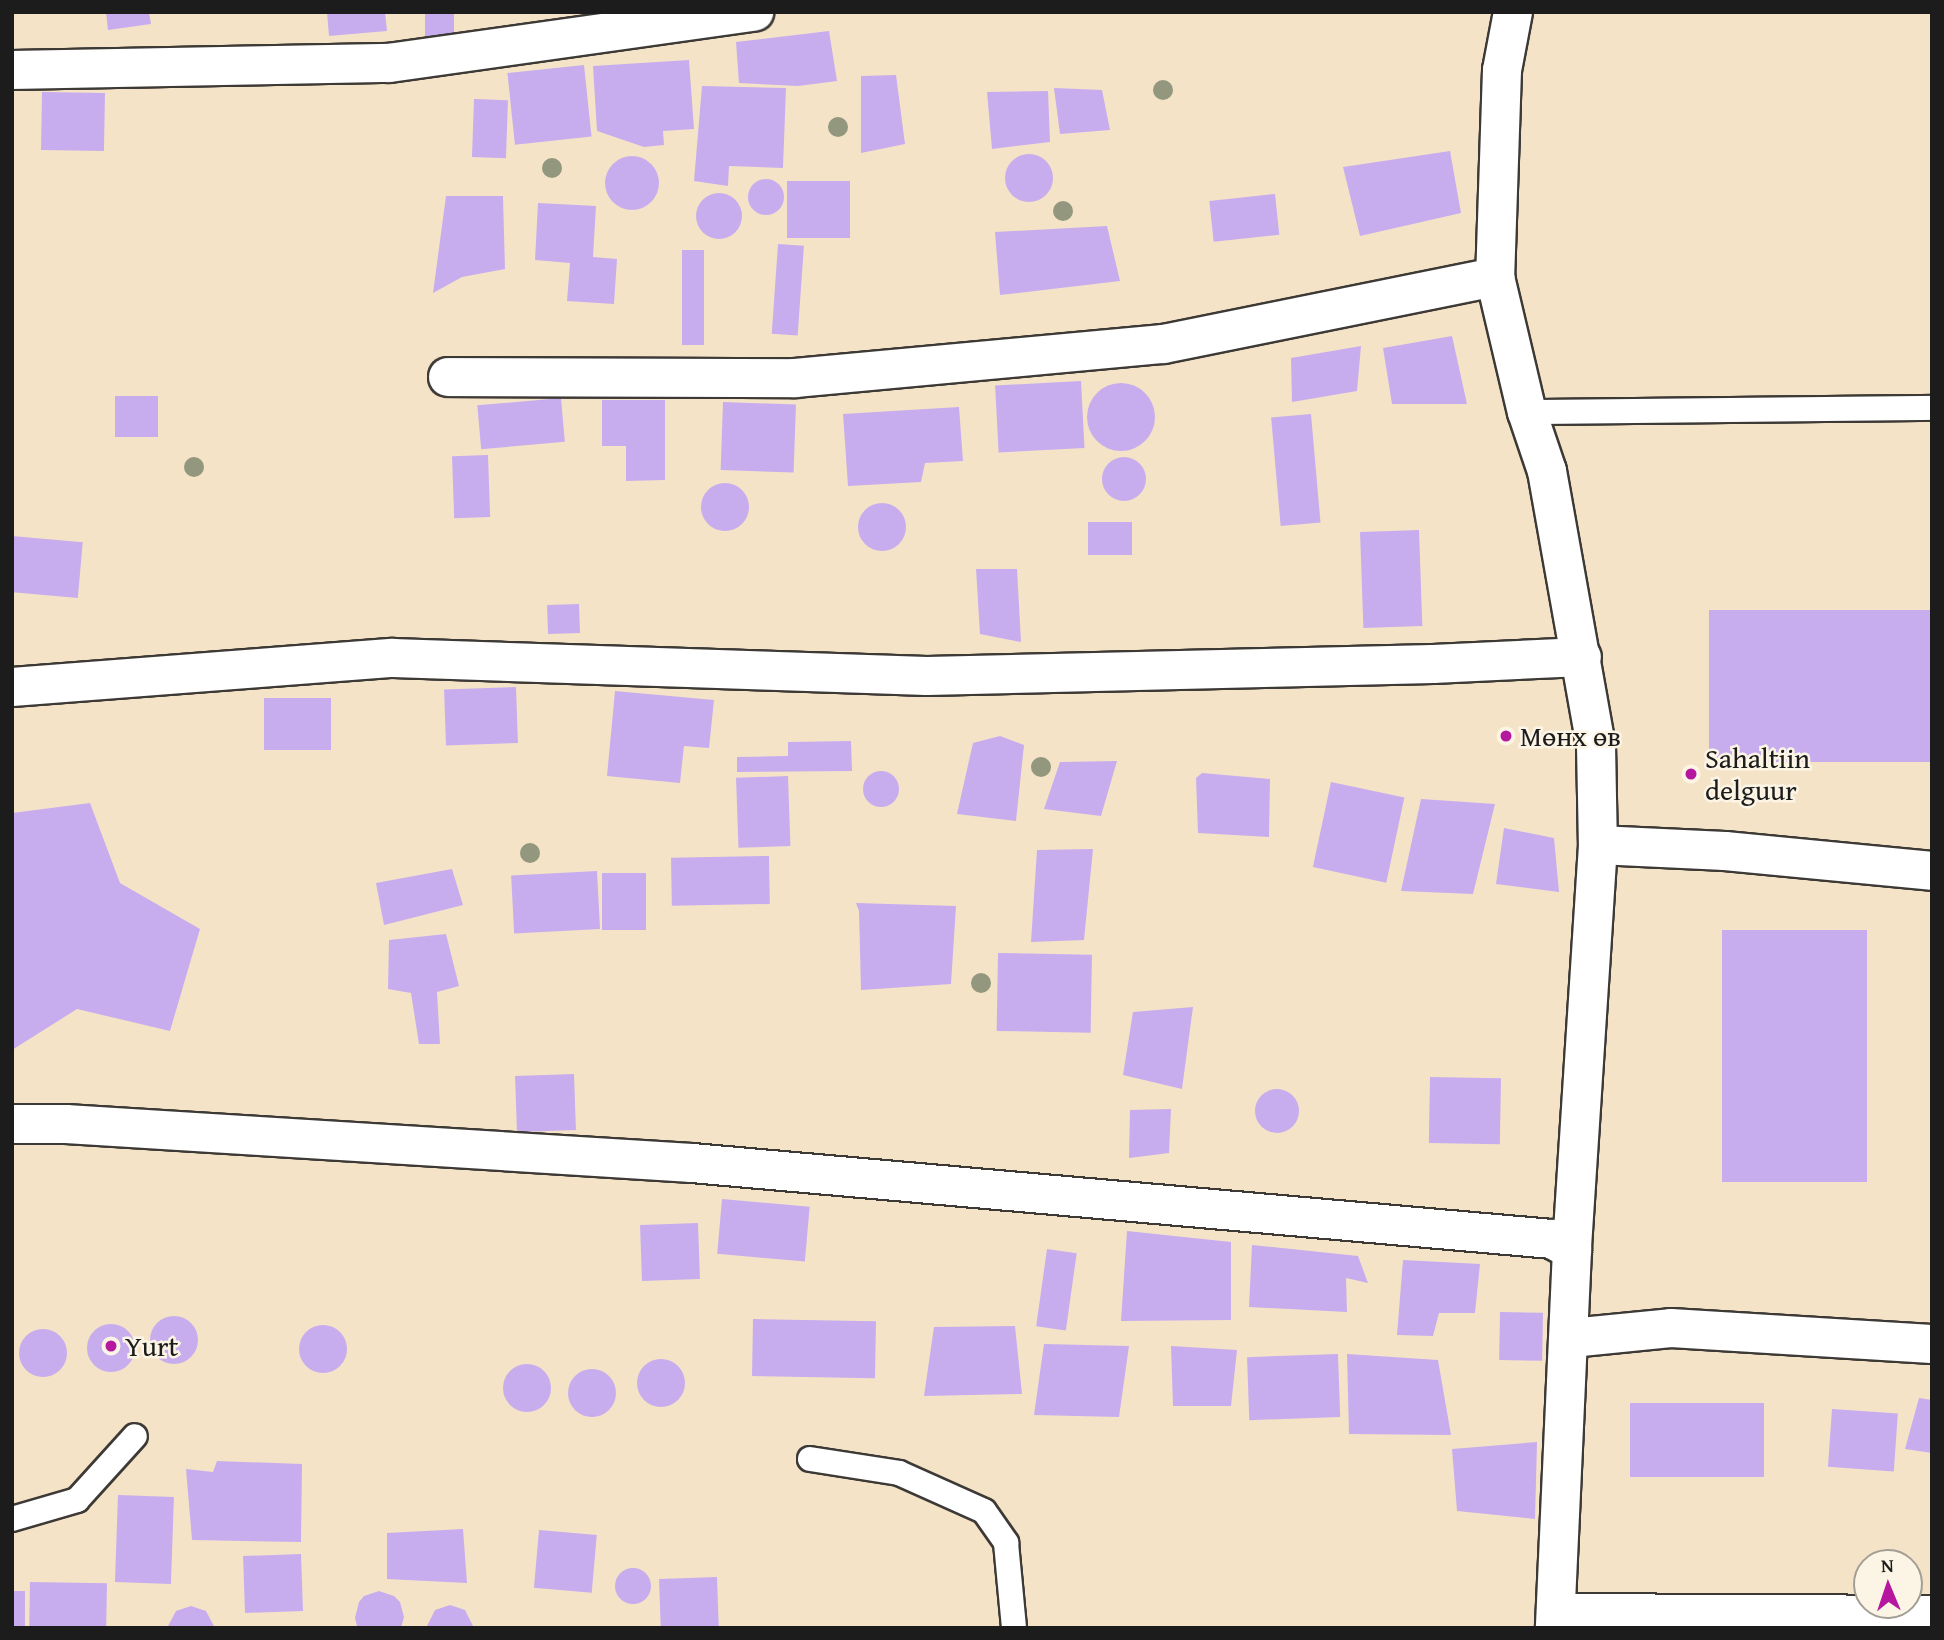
<!DOCTYPE html>
<html>
<head>
<meta charset="utf-8">
<style>
  body { margin:0 }
  #map { position:relative; width:1944px; height:1640px; overflow:hidden; background:#f5e3c8; font-family:"Gentium Book Plus",serif }
  div>[style] { position:absolute }
  .building>* { inset:0; background:#c7adee; transform-origin:0 0 }
  .round { border-radius:50% }
  .roads { filter:drop-shadow(2px 0 #3d3a36) drop-shadow(-2px 0 #3d3a36) drop-shadow(0 2px #3d3a36) drop-shadow(0 -2px #3d3a36) }
  .service>* { height:24px; margin:-12px; padding:0 12px; transform-origin:12px; border-radius:12px; background:#fff }
  .minor>* { height:38px; margin:-19px; padding:0 19px; transform-origin:19px; border-radius:19px; background:#fff }
  .trees>* { width:20px; height:20px; margin:-10px; border-radius:50%; background:#92977e }
  .dots>* { width:19px; height:19px; translate:-50% -50%; box-sizing:border-box; border:4px solid #fcf5e5; border-radius:50% }
  span { translate:-50% -50%; white-space:nowrap; text-align:center; line-height:1.15; -webkit-text-stroke:5px #fcf5e5; paint-order:stroke }
  .poi-label { font-size:28px; color:#1c1c1c }
  .left { translate:0 -50%; text-align:left }
  .frame { position:absolute; inset:0; border:14px solid #1c1c1c; pointer-events:none }
  .north { position:absolute; left:1853px; top:1549px; width:70px; height:70px; box-sizing:border-box; background:#fcf5e5; border:2px solid #a29e95; border-radius:50%; rotate:358deg; font-size:19px; font-weight:700; line-height:28px; text-align:center; color:#1c1c1c }
  .north::after { content:''; display:block; margin:auto; width:24px; height:32px; background:#b5179e; clip-path:polygon(50% 0,100% 100%,50% 72%,0 100%) }
</style>
</head>
<body>
<div id="map">
  <div class="building">
    <div style="clip-path:polygon(106px 12px,149px 12px,151px 24px,108px 30px)"></div>
    <div style="clip-path:polygon(327px 12px,385px 12px,387px 31px,329px 36px)"></div>
    <div style="left:425px;top:12px;width:29px;height:28px"></div>
    <div style="clip-path:polygon(829px 31px,837px 81px,798px 86px,739px 83px,736px 42px)"></div>
    <div style="clip-path:polygon(689px 60px,694px 129px,663px 131px,664px 145px,644px 147px,597px 131px,593px 66px)"></div>
    <div style="left:584px;top:65px;width:72px;height:77px;rotate:84deg"></div>
    <div style="clip-path:polygon(896px 75px,905px 144px,861px 153px,861px 76px)"></div>
    <div style="clip-path:polygon(702px 86px,786px 88px,783px 168px,729px 166px,728px 186px,694px 181px)"></div>
    <div style="clip-path:polygon(1054px 88px,1102px 90px,1110px 130px,1060px 134px)"></div>
    <div style="clip-path:polygon(1048px 91px,1050px 142px,992px 149px,987px 92px)"></div>
    <div style="left:42px;top:92px;width:63px;height:58px;rotate:1deg"></div>
    <div style="left:474px;top:99px;width:34px;height:58px;rotate:2deg"></div>
    <div style="clip-path:polygon(1450px 151px,1461px 213px,1360px 236px,1343px 167px)"></div>
    <div class="round" style="left:1005px;top:154px;width:48px;height:48px"></div>
    <div class="round" style="left:605px;top:156px;width:54px;height:54px"></div>
    <div class="round" style="left:748px;top:179px;width:36px;height:36px"></div>
    <div style="left:787px;top:181px;width:63px;height:57px"></div>
    <div class="round" style="left:696px;top:193px;width:46px;height:46px"></div>
    <div style="left:1275px;top:194px;width:41px;height:66px;rotate:84deg"></div>
    <div style="clip-path:polygon(446px 196px,503px 196px,505px 269px,462px 277px,433px 293px)"></div>
    <div style="clip-path:polygon(538px 203px,596px 206px,593px 257px,617px 259px,614px 304px,567px 301px,570px 263px,535px 260px)"></div>
    <div style="clip-path:polygon(1107px 226px,1120px 281px,1000px 295px,995px 232px)"></div>
    <div style="left:778px;top:244px;width:26px;height:90px;rotate:4deg"></div>
    <div style="left:682px;top:250px;width:22px;height:95px"></div>
    <div style="clip-path:polygon(1452px 336px,1467px 404px,1392px 404px,1383px 348px)"></div>
    <div style="clip-path:polygon(1361px 346px,1357px 391px,1292px 402px,1291px 358px)"></div>
    <div style="left:1081px;top:381px;width:67px;height:86px;rotate:87deg"></div>
    <div class="round" style="left:1087px;top:383px;width:68px;height:68px"></div>
    <div style="left:115px;top:396px;width:43px;height:41px"></div>
    <div style="left:561px;top:398px;width:44px;height:84px;rotate:85deg"></div>
    <div style="clip-path:polygon(602px 400px,665px 400px,665px 480px,626px 481px,626px 446px,602px 446px)"></div>
    <div style="left:723px;top:402px;width:73px;height:68px;rotate:2deg"></div>
    <div style="clip-path:polygon(959px 407px,963px 461px,925px 463px,921px 482px,848px 486px,843px 414px)"></div>
    <div style="left:1311px;top:414px;width:109px;height:40px;rotate:85deg"></div>
    <div style="left:488px;top:455px;width:62px;height:36px;rotate:88deg"></div>
    <div class="round" style="left:1102px;top:457px;width:44px;height:44px"></div>
    <div class="round" style="left:701px;top:483px;width:48px;height:48px"></div>
    <div class="round" style="left:858px;top:503px;width:48px;height:48px"></div>
    <div style="left:1132px;top:522px;width:33px;height:44px;rotate:90deg"></div>
    <div style="left:1419px;top:530px;width:96px;height:59px;rotate:88deg"></div>
    <div style="left:12px;top:536px;width:71px;height:56px;rotate:5deg"></div>
    <div style="clip-path:polygon(976px 569px,1017px 569px,1021px 642px,980px 634px)"></div>
    <div style="left:579px;top:604px;width:29px;height:32px;rotate:88deg"></div>
    <div style="left:1932px;top:610px;width:152px;height:223px;rotate:90deg"></div>
    <div style="left:516px;top:687px;width:56px;height:72px;rotate:88deg"></div>
    <div style="clip-path:polygon(615px 691px,714px 700px,709px 748px,684px 746px,680px 783px,607px 776px)"></div>
    <div style="left:331px;top:698px;width:52px;height:67px;rotate:90deg"></div>
    <div style="clip-path:polygon(1000px 736px,1024px 745px,1016px 821px,957px 814px,973px 743px)"></div>
    <div style="clip-path:polygon(851px 741px,852px 771px,737px 772px,737px 757px,788px 756px,788px 742px)"></div>
    <div style="clip-path:polygon(1117px 761px,1101px 816px,1044px 809px,1060px 762px)"></div>
    <div class="round" style="left:863px;top:771px;width:36px;height:36px"></div>
    <div style="clip-path:polygon(1202px 773px,1270px 779px,1269px 837px,1198px 833px,1196px 778px)"></div>
    <div style="left:788px;top:776px;width:70px;height:52px;rotate:88deg"></div>
    <div style="left:1331px;top:782px;width:75px;height:87px;rotate:12deg"></div>
    <div style="clip-path:polygon(1421px 799px,1495px 804px,1473px 894px,1401px 891px)"></div>
    <div style="clip-path:polygon(90px 803px,120px 883px,200px 929px,170px 1031px,77px 1009px,12px 1050px,12px 813px)"></div>
    <div style="clip-path:polygon(1504px 828px,1554px 838px,1559px 892px,1496px 884px)"></div>
    <div style="clip-path:polygon(1093px 849px,1084px 940px,1031px 942px,1037px 850px)"></div>
    <div style="left:769px;top:856px;width:48px;height:98px;rotate:89deg"></div>
    <div style="clip-path:polygon(452px 869px,463px 905px,384px 925px,376px 883px)"></div>
    <div style="left:597px;top:871px;width:58px;height:86px;rotate:87deg"></div>
    <div style="left:602px;top:873px;width:44px;height:57px"></div>
    <div style="clip-path:polygon(856px 903px,956px 906px,951px 984px,861px 990px,859px 911px)"></div>
    <div style="left:1867px;top:930px;width:252px;height:145px;rotate:90deg"></div>
    <div style="clip-path:polygon(446px 934px,459px 986px,437px 992px,440px 1044px,419px 1044px,411px 993px,388px 989px,389px 940px)"></div>
    <div style="left:998px;top:953px;width:94px;height:78px;rotate:1deg"></div>
    <div style="clip-path:polygon(1193px 1007px,1182px 1089px,1123px 1075px,1133px 1012px)"></div>
    <div style="left:574px;top:1074px;width:56px;height:59px;rotate:88deg"></div>
    <div style="left:1430px;top:1077px;width:71px;height:66px;rotate:1deg"></div>
    <div class="round" style="left:1255px;top:1089px;width:44px;height:44px"></div>
    <div style="clip-path:polygon(1171px 1109px,1169px 1153px,1129px 1158px,1130px 1110px)"></div>
    <div style="left:722px;top:1199px;width:88px;height:55px;rotate:5deg"></div>
    <div style="left:698px;top:1223px;width:56px;height:58px;rotate:88deg"></div>
    <div style="clip-path:polygon(1127px 1231px,1231px 1242px,1231px 1320px,1121px 1321px)"></div>
    <div style="clip-path:polygon(1252px 1245px,1358px 1256px,1368px 1283px,1346px 1278px,1347px 1312px,1249px 1307px)"></div>
    <div style="left:1047px;top:1249px;width:30px;height:78px;rotate:8deg"></div>
    <div style="clip-path:polygon(1403px 1260px,1480px 1264px,1475px 1313px,1439px 1313px,1433px 1336px,1397px 1335px)"></div>
    <div style="left:1500px;top:1312px;width:43px;height:48px;rotate:1deg"></div>
    <div class="round" style="left:150px;top:1316px;width:48px;height:48px"></div>
    <div style="left:753px;top:1319px;width:123px;height:57px;rotate:1deg"></div>
    <div class="round" style="left:87px;top:1324px;width:48px;height:48px"></div>
    <div class="round" style="left:299px;top:1325px;width:48px;height:48px"></div>
    <div style="clip-path:polygon(1015px 1326px,1022px 1394px,924px 1396px,934px 1327px)"></div>
    <div class="round" style="left:19px;top:1329px;width:48px;height:48px"></div>
    <div style="clip-path:polygon(1044px 1344px,1129px 1346px,1119px 1417px,1034px 1415px)"></div>
    <div style="clip-path:polygon(1171px 1346px,1237px 1350px,1231px 1406px,1173px 1406px)"></div>
    <div style="left:1338px;top:1354px;width:63px;height:91px;rotate:88deg"></div>
    <div style="clip-path:polygon(1347px 1354px,1438px 1360px,1451px 1435px,1349px 1434px)"></div>
    <div class="round" style="left:637px;top:1359px;width:48px;height:48px"></div>
    <div class="round" style="left:503px;top:1364px;width:48px;height:48px"></div>
    <div class="round" style="left:568px;top:1369px;width:48px;height:48px"></div>
    <div style="clip-path:polygon(1919px 1398px,1932px 1400px,1932px 1453px,1905px 1449px)"></div>
    <div style="left:1630px;top:1403px;width:134px;height:74px"></div>
    <div style="left:1832px;top:1409px;width:66px;height:58px;rotate:4deg"></div>
    <div style="clip-path:polygon(1537px 1442px,1535px 1519px,1457px 1511px,1452px 1449px)"></div>
    <div style="clip-path:polygon(217px 1461px,302px 1464px,301px 1542px,192px 1540px,186px 1469px,213px 1472px)"></div>
    <div style="left:118px;top:1495px;width:56px;height:87px;rotate:2deg"></div>
    <div style="clip-path:polygon(463px 1529px,467px 1583px,387px 1579px,387px 1533px)"></div>
    <div style="left:539px;top:1530px;width:58px;height:58px;rotate:5deg"></div>
    <div style="left:301px;top:1554px;width:57px;height:58px;rotate:88deg"></div>
    <div class="round" style="left:615px;top:1568px;width:36px;height:36px"></div>
    <div style="left:717px;top:1577px;width:51px;height:58px;rotate:88deg"></div>
    <div style="left:30px;top:1582px;width:77px;height:46px;rotate:1deg"></div>
    <div style="left:12px;top:1591px;width:13px;height:37px"></div>
    <div style="clip-path:polygon(379px 1591px,394px 1596px,400px 1602px,404px 1617px,401px 1628px,357px 1626px,355px 1618px,359px 1602px,364px 1596px)"></div>
    <div style="clip-path:polygon(450px 1605px,465px 1610px,474px 1628px,426px 1628px,435px 1610px)"></div>
    <div style="clip-path:polygon(191px 1606px,206px 1611px,215px 1628px,167px 1628px,176px 1611px)"></div>
  </div>
  <div class="roads">
    <div class="service">
      <div style="left:1527px;top:412px;width:405px;rotate:-0.6deg"></div>
      <div style="left:810px;top:1459px;width:90px;rotate:8.9deg"></div>
      <div style="left:899px;top:1473px;width:93px;rotate:24.1deg"></div>
      <div style="left:984px;top:1511px;width:39px;rotate:55deg"></div>
      <div style="left:1006px;top:1543px;width:85px;rotate:84.6deg"></div>
      <div style="left:12px;top:1519px;width:68px;rotate:-16.3deg"></div>
      <div style="left:77px;top:1500px;width:86px;rotate:-47.8deg"></div>
    </div>
    <div class="minor">
      <div style="left:1513px;top:12px;width:59px;rotate:100.7deg"></div>
      <div style="left:1502px;top:70px;width:207px;rotate:91.9deg"></div>
      <div style="left:1495px;top:277px;width:139px;rotate:76.7deg"></div>
      <div style="left:1527px;top:412px;width:62px;rotate:71.3deg"></div>
      <div style="left:1547px;top:471px;width:278px;rotate:79.9deg"></div>
      <div style="left:1596px;top:745px;width:100px;rotate:88.9deg"></div>
      <div style="left:1598px;top:845px;width:406px;rotate:93.7deg"></div>
      <div style="left:1572px;top:1250px;width:378px;rotate:92.6deg"></div>
      <div style="left:12px;top:70px;width:377px;rotate:-1.1deg"></div>
      <div style="left:389px;top:63px;width:369px;rotate:-8deg"></div>
      <div style="left:448px;top:377px;width:347px;rotate:0.2deg"></div>
      <div style="left:795px;top:378px;width:370px;rotate:-5.3deg"></div>
      <div style="left:1163px;top:344px;width:339px;rotate:-11.4deg"></div>
      <div style="left:12px;top:687px;width:382px;rotate:-4.4deg"></div>
      <div style="left:393px;top:658px;width:534px;rotate:1.93deg"></div>
      <div style="left:927px;top:676px;width:506px;rotate:-1.36deg"></div>
      <div style="left:1433px;top:664px;width:149px;rotate:-2.7deg"></div>
      <div style="left:1598px;top:845px;width:127px;rotate:2.7deg"></div>
      <div style="left:1725px;top:851px;width:208px;rotate:5.5deg"></div>
      <div style="left:12px;top:1124px;width:54px"></div>
      <div style="left:66px;top:1124px;width:627px;rotate:3.56deg"></div>
      <div style="left:692px;top:1163px;width:863px;rotate:5.05deg"></div>
      <div style="left:1552px;top:1239px;width:23px;rotate:29deg"></div>
      <div style="left:1571px;top:1338px;width:100px;rotate:-5.7deg"></div>
      <div style="left:1671px;top:1328px;width:261px;rotate:3.5deg"></div>
      <div style="left:1557px;top:1613px;width:375px;rotate:0.3deg"></div>
    </div>
  </div>
  <div class="trees">
    <div style="left:1163px;top:90px"></div>
    <div style="left:838px;top:127px"></div>
    <div style="left:552px;top:168px"></div>
    <div style="left:1063px;top:211px"></div>
    <div style="left:194px;top:467px"></div>
    <div style="left:1041px;top:767px"></div>
    <div style="left:530px;top:853px"></div>
    <div style="left:981px;top:983px"></div>
  </div>
  <div class="dots">
    <div style="left:1506px;top:736px;background:#b5179e"></div>
    <div style="left:1691px;top:774px;background:#b5179e"></div>
    <div style="left:111px;top:1346px;background:#b5179e"></div>
  </div>
  <div class="poi-label">
    <span class="left" style="left:1520px;top:736px">Мөнх өв</span>
    <span class="left" style="left:1705px;top:774px">Sahaltiin<br>delguur</span>
    <span class="left" style="left:125px;top:1346px">Yurt</span>
  </div>
  <div class="frame"></div>
  <div class="north">N</div>
</div>
</body>
</html>
